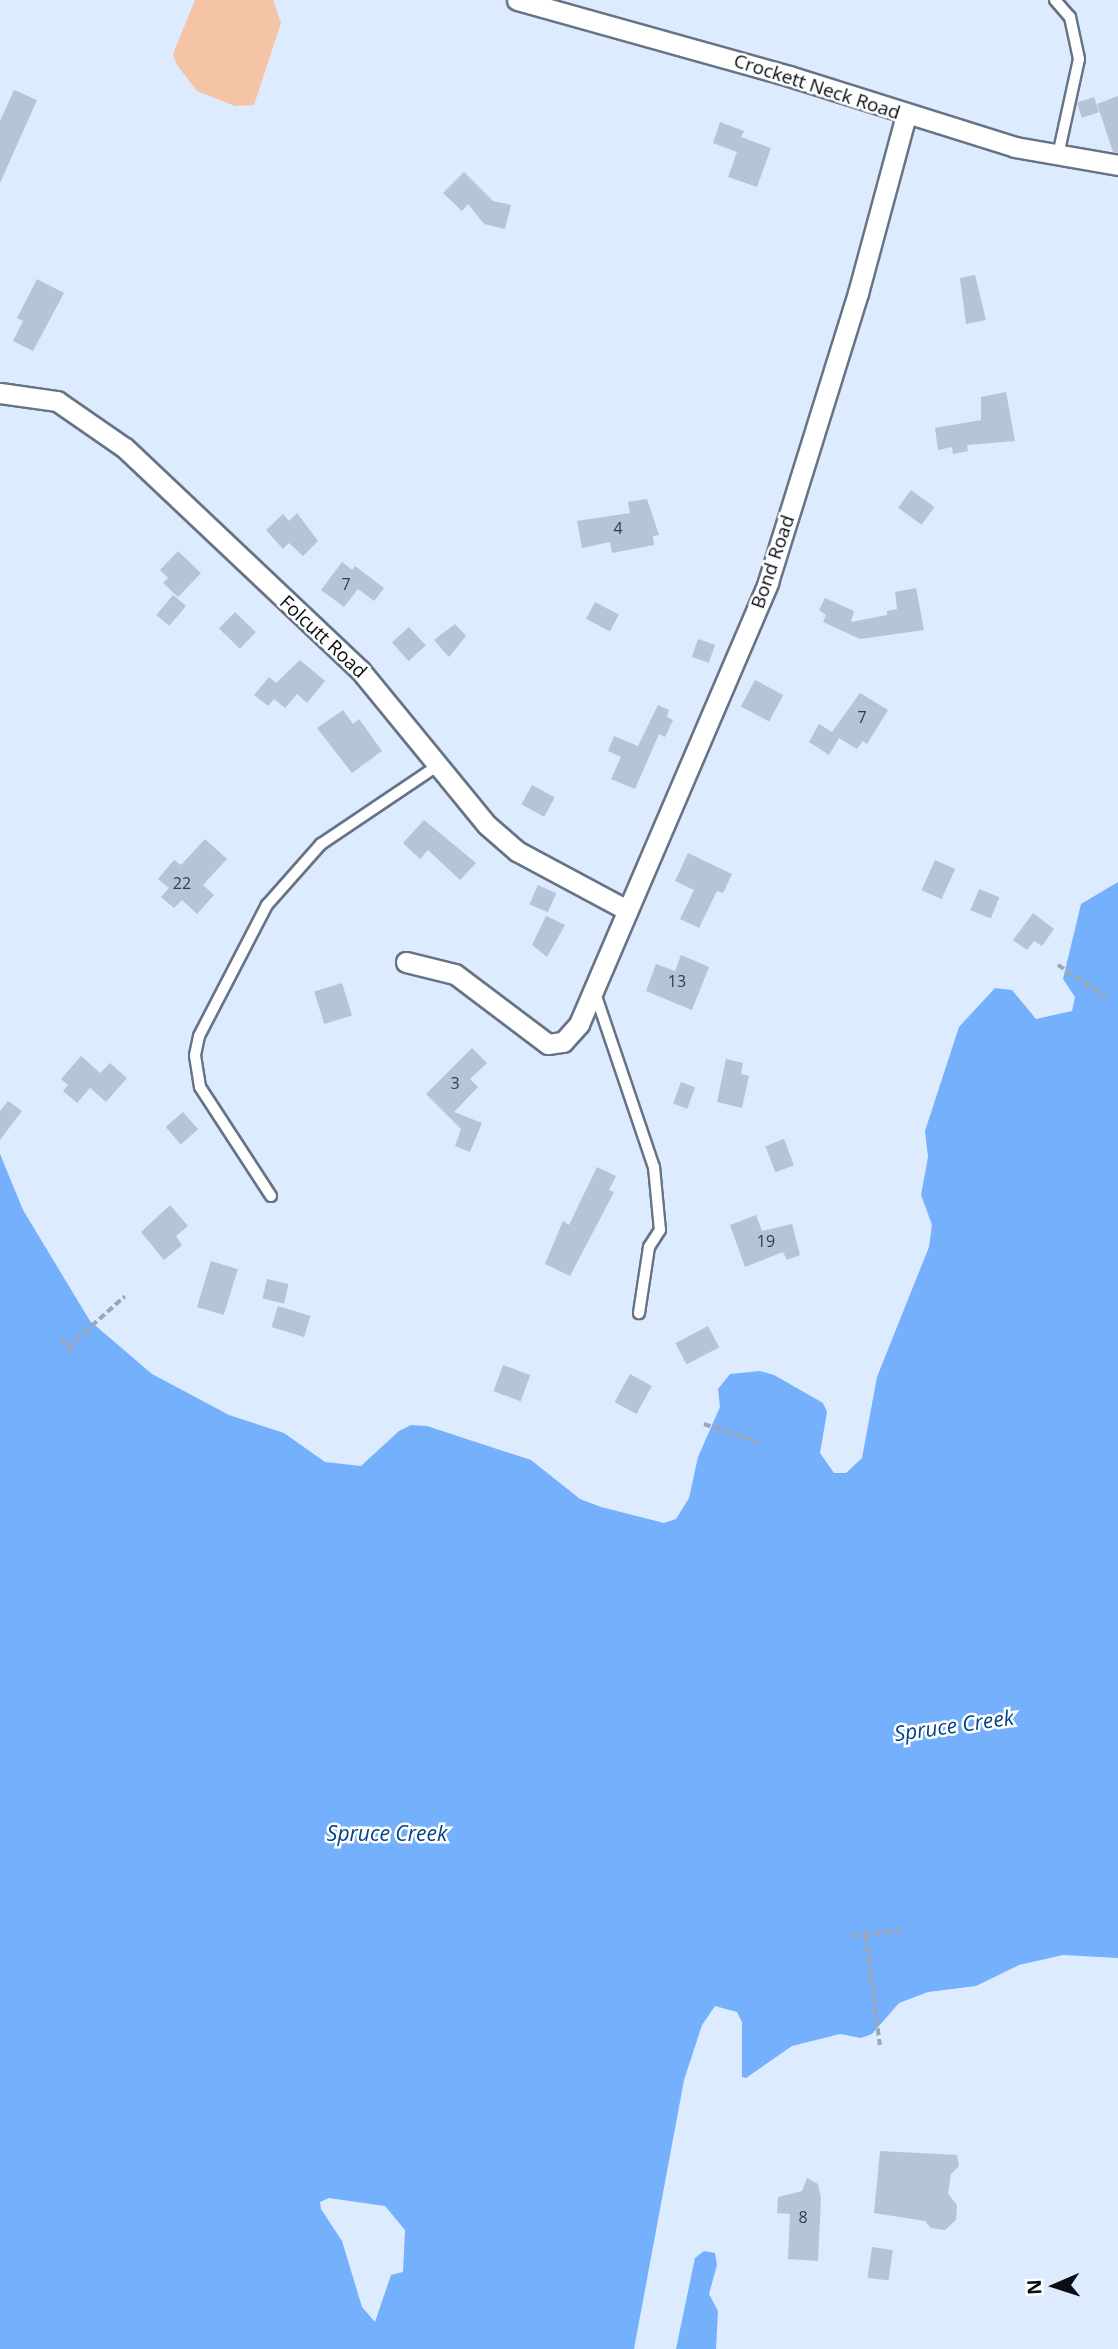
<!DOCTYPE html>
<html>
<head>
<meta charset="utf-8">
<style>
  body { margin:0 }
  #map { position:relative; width:1118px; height:2349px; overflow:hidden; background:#dcebfe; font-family:"Open Sans",sans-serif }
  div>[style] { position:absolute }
  .green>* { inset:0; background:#f5c3a6 }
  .water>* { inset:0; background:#74b0fb }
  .building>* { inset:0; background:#b5c4d6; transform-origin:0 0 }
  .path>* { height:3.5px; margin-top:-1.75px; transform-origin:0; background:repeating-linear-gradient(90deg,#9ba7b6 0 7px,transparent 0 10.5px) }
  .roads { filter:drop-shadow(2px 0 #667485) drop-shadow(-2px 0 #667485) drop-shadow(0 2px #667485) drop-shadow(0 -2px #667485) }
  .service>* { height:10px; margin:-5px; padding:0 5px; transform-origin:5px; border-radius:5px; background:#fff }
  .minor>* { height:19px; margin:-9.5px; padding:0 9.5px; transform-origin:9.5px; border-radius:9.5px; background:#fff }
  span { translate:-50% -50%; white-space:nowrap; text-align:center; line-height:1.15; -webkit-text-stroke:5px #fff; paint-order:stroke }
  .number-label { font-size:16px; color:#343c44 }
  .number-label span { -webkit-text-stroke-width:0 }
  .street-label { font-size:19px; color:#090e14 }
  .water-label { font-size:21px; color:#004283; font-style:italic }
  .north { position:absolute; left:1020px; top:2251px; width:70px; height:70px; -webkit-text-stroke:5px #fff; paint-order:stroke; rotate:267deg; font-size:19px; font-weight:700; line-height:28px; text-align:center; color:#090e14 }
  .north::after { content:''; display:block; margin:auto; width:24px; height:32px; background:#090e14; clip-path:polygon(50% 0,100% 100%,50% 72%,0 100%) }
</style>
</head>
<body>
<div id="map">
  <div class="green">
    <div style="clip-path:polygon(195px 0,273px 0,281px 23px,254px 105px,235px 106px,197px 91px,177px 65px,173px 54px)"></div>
  </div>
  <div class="water">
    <div style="clip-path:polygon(evenodd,1118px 882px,1118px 1958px,1063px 1955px,1019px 1965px,976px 1986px,928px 1992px,899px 2003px,872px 2034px,861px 2038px,840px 2034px,792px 2046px,746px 2078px,742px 2077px,742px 2022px,737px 2012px,715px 2006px,702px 2025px,684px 2080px,634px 2349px,0 2349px,0 1154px,23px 1210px,90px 1321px,152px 1374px,229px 1415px,284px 1433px,325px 1462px,361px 1466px,399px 1431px,411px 1425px,427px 1426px,531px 1460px,580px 1499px,601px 1507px,664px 1523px,676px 1519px,689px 1498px,698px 1457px,720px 1407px,718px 1389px,730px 1374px,760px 1371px,774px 1375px,823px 1403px,827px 1412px,820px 1453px,834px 1473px,846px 1473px,862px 1458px,877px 1377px,929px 1247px,932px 1225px,921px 1195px,928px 1157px,925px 1131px,959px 1027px,995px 988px,1012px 990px,1036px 1019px,1072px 1011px,1075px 997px,1063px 979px,1081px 904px,1118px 882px,329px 2198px,385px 2206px,405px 2230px,403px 2272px,391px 2275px,375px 2322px,362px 2307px,342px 2241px,321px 2209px,320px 2202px,329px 2198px)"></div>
    <div style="clip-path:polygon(704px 2251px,715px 2253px,717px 2265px,709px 2294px,718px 2311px,716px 2349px,676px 2349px,695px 2258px)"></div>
  </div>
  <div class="building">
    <div style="clip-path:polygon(14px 90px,37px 100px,0 183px,0 121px)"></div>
    <div style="clip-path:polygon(1118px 96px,1118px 153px,1113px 152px,1097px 104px)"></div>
    <div style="left:1094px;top:97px;width:16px;height:18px;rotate:72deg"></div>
    <div style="clip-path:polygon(720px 122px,744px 131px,741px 137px,771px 148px,757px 187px,728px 177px,737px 152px,713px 143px)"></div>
    <div style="clip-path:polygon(464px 172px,493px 201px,511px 205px,505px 229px,484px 224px,468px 204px,462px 211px,443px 193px)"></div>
    <div style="clip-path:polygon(975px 275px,986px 320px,966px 324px,960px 278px)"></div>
    <div style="clip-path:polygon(37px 279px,64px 293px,33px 351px,13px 341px,23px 321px,17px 318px)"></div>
    <div style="clip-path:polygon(1006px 392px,1015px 441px,967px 445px,968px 451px,953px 454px,952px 447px,938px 450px,935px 428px,981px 420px,981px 397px)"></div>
    <div style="left:911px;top:490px;width:29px;height:22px;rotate:36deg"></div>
    <div style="clip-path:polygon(647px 499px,659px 535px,653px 536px,654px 545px,612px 553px,610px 542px,582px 548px,577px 521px,630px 513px,628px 502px)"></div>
    <div style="clip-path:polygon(297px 513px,318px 541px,303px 556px,289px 543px,283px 549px,266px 530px,283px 514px,289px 521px)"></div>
    <div style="clip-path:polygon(178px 551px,201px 573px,178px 597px,163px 583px,168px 578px,160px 570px)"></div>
    <div style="clip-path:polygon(342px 562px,352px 570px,355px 566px,384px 588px,374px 601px,358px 589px,344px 607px,321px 590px)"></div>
    <div style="clip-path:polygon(916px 588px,924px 630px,860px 639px,823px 622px,826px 615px,819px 610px,825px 598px,854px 611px,851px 622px,887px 615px,887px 611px,897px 609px,895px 592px)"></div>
    <div style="left:173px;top:595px;width:17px;height:26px;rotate:40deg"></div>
    <div style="left:595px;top:602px;width:27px;height:19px;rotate:28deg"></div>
    <div style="left:235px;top:612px;width:29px;height:23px;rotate:44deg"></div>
    <div style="clip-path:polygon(455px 624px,466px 636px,449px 657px,434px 640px)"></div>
    <div style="left:409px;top:627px;width:25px;height:23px;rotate:48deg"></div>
    <div style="left:698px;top:639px;width:18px;height:19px;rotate:19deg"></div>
    <div style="clip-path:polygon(300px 660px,325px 681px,307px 703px,297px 694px,285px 708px,274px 699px,268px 706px,254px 695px,269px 677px,276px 683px)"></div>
    <div style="left:755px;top:680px;width:32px;height:30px;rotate:28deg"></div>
    <div style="clip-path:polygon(860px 693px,888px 710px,867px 744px,863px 741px,857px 749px,839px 738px,829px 755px,809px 742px,819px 724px,832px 732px)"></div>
    <div style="clip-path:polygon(658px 705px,669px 710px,667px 717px,673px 720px,665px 737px,659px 734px,635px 789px,611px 779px,621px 757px,608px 751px,614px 736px,638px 746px)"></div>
    <div style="clip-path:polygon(343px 710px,353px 724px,359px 719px,382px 751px,352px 773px,317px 728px)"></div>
    <div style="left:532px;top:785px;width:26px;height:22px;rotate:29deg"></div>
    <div style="clip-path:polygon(424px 820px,476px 863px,460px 880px,428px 850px,420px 859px,403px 843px)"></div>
    <div style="clip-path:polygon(205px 839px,227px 859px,203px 885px,214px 895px,197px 914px,182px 900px,174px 908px,161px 897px,169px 888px,158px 879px,174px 860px,181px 865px)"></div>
    <div style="clip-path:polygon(688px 853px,732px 874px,723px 893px,717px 891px,699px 928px,680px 919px,694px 890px,675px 881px)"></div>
    <div style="left:935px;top:860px;width:22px;height:33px;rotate:24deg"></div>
    <div style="left:538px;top:885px;width:20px;height:21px;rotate:24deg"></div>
    <div style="left:979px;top:889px;width:22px;height:23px;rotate:22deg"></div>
    <div style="clip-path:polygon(1033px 913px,1054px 929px,1042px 946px,1034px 941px,1027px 950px,1013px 940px)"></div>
    <div style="clip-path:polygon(546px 916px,565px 925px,547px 957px,532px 945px)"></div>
    <div style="clip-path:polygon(681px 955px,709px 967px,692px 1010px,646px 991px,656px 964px,675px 971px)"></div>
    <div style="left:342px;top:983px;width:34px;height:29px;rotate:73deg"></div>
    <div style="clip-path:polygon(472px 1048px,487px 1063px,470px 1079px,478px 1087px,454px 1112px,482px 1123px,470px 1152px,455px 1146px,461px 1129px,426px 1094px)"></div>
    <div style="clip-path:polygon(81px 1056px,100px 1073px,110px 1063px,127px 1078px,106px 1102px,90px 1088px,77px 1103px,63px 1091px,68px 1085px,61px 1079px)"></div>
    <div style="clip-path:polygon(726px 1059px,743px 1063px,741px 1074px,749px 1076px,742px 1108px,717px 1102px)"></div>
    <div style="left:681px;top:1082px;width:15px;height:23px;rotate:20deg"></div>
    <div style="clip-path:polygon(8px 1101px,22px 1111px,0 1140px,0 1111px)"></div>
    <div style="left:183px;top:1112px;width:23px;height:23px;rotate:49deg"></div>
    <div style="left:784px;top:1139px;width:28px;height:20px;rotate:69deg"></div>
    <div style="clip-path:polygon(597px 1167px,616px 1176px,609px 1190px,614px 1192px,570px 1276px,545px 1264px,563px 1221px,569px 1225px)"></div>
    <div style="clip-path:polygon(170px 1205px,188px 1226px,176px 1236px,182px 1245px,164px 1260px,141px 1232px)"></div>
    <div style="clip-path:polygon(756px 1215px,762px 1231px,792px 1224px,800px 1255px,787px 1260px,783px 1252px,745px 1267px,730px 1225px)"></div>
    <div style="left:211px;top:1261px;width:28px;height:48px;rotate:17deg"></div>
    <div style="left:267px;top:1279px;width:22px;height:20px;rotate:13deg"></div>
    <div style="left:278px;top:1306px;width:34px;height:22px;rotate:17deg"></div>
    <div style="left:708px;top:1326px;width:24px;height:37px;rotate:62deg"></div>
    <div style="left:503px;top:1365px;width:29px;height:28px;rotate:20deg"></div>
    <div style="left:630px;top:1374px;width:25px;height:32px;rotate:29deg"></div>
    <div style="clip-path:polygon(880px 2151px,957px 2155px,959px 2166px,951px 2174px,948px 2194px,957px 2205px,956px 2220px,945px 2230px,931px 2228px,925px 2221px,874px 2213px)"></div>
    <div style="clip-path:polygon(807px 2178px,818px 2184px,821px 2198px,818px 2261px,788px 2259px,790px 2214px,777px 2213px,778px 2197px,802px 2191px)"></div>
    <div style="left:872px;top:2247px;width:21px;height:31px;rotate:8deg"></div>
  </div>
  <div class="path">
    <div style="left:1058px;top:965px;width:58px;rotate:33.7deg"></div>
    <div style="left:62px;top:1340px;width:16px;rotate:50deg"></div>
    <div style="left:68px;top:1347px;width:76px;rotate:-41.8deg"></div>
    <div style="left:704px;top:1424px;width:57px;rotate:18.4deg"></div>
    <div style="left:866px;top:1935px;width:111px;rotate:82.7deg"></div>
    <div style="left:852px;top:1936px;width:51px;rotate:-6.7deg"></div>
  </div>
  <div class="roads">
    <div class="service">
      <div style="left:1055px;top:0;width:23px;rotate:49deg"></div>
      <div style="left:1070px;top:17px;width:43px;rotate:77.9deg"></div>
      <div style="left:1079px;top:59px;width:98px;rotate:102.3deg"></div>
      <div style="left:595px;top:993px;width:184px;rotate:71.3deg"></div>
      <div style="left:654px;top:1167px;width:63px;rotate:84.6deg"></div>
      <div style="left:660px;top:1230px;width:20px;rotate:123deg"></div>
      <div style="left:649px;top:1247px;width:67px;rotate:98.6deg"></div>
      <div style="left:271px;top:1196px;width:130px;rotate:-123.1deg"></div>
      <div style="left:200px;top:1087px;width:32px;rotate:-99deg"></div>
      <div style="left:195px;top:1055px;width:19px;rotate:-78deg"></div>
      <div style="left:199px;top:1036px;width:148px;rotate:-62.6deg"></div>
      <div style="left:267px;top:905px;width:81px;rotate:-48.5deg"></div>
      <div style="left:321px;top:844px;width:140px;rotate:-33.9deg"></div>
    </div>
    <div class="minor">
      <div style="left:517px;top:0;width:282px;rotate:15.6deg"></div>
      <div style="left:789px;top:76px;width:237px;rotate:17.4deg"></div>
      <div style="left:1015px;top:147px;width:105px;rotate:9.9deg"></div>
      <div style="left:0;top:393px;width:58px;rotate:8deg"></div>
      <div style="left:57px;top:401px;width:83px;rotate:34.7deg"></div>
      <div style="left:125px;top:448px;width:323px;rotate:43.4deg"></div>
      <div style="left:360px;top:670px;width:200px;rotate:50.7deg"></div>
      <div style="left:487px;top:825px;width:40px;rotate:41deg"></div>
      <div style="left:517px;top:851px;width:125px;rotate:28.2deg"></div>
      <div style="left:406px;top:962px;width:50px;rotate:13.8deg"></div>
      <div style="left:455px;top:974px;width:116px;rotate:37deg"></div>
      <div style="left:548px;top:1044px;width:15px;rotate:-8deg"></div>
      <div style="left:563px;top:1042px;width:24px;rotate:-48deg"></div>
      <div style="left:579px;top:1024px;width:481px;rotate:-66.8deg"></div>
      <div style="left:768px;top:582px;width:303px;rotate:-72.7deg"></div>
      <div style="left:858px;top:293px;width:184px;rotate:-74.9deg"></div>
    </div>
  </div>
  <div class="number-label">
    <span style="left:618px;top:528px">4</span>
    <span style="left:346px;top:584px">7</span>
    <span style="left:862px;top:717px">7</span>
    <span style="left:182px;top:883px">22</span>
    <span style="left:677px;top:981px">13</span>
    <span style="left:455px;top:1083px">3</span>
    <span style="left:766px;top:1241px">19</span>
    <span style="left:803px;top:2217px">8</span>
  </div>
  <div class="street-label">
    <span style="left:817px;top:87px;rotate:18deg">Crockett Neck Road</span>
    <span style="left:773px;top:562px;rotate:-71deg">Bond Road</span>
    <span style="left:323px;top:637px;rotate:43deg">Folcutt Road</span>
  </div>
  <div class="water-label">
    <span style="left:954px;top:1725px;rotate:-8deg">Spruce Creek</span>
    <span style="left:387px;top:1833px">Spruce Creek</span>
  </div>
  <div class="north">N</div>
</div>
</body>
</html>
